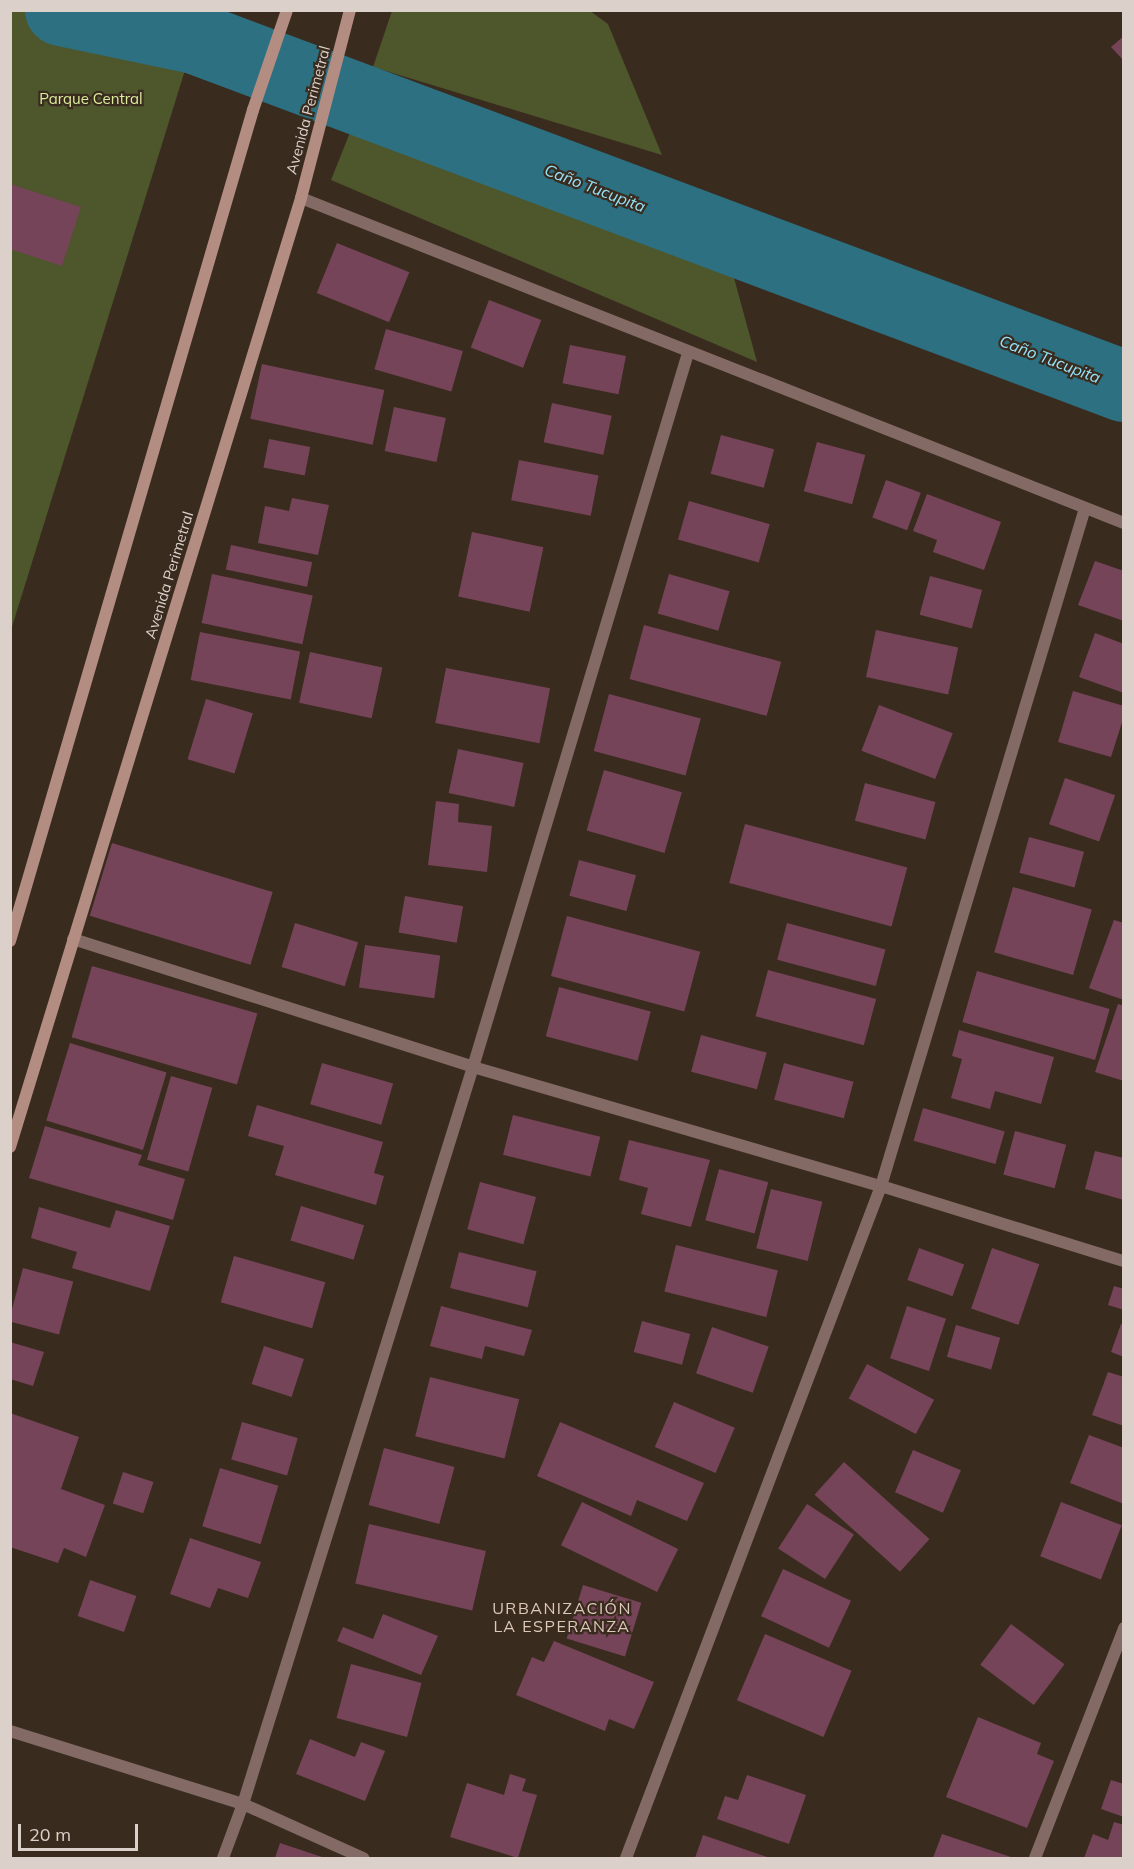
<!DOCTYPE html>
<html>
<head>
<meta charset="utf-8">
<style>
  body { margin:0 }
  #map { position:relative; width:1134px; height:1869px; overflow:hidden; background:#3a2b1f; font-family:Mulish,sans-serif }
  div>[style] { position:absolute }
  .green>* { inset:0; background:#4e562c }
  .river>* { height:72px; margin:-36px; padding:0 36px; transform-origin:36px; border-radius:36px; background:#2c7082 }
  .building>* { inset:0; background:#764458; transform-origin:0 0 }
  .street>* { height:12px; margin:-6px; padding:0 6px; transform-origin:6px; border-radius:6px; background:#836a64 }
  .secondary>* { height:12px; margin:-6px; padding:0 6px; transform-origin:6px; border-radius:6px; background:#b38c82 }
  span { translate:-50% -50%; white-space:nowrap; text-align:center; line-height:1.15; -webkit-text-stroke:4.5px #3a2b1f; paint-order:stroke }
  .park-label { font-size:15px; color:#dbec9d }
  .street-label { font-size:15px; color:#dbd1ca }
  .water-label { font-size:16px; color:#94e2f9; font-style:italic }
  .neighbourhood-label { font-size:16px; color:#ddc9ba; letter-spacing:1.5px }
  .frame { position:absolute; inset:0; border:12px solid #dbd1ca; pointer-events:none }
  .scale { position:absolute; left:18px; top:1824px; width:120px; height:27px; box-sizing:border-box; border:3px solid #dbd1ca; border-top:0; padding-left:8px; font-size:18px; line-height:21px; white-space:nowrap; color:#dbd1ca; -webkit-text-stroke:4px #3a2b1f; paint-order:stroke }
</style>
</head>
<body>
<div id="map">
  <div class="green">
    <div style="clip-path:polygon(11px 11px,61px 11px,195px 38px,11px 630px)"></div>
    <div style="clip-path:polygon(392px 11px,590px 11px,608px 24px,662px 155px,373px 67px)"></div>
    <div style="clip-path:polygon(355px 120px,725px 245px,757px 362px,331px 180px)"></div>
  </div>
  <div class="river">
    <div style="left:61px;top:10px;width:137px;rotate:11.8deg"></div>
    <div style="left:195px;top:38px;width:992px;rotate:20.54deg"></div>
  </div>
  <div class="building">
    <div style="clip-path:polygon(1124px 36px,1124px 61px,1111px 47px)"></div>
    <div style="clip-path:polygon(10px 184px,81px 207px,62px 266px,10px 249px)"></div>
    <div style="left:337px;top:243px;width:78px;height:54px;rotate:22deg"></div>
    <div style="left:489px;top:300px;width:56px;height:51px;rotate:21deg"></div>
    <div style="left:386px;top:329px;width:80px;height:42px;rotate:16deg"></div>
    <div style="left:570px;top:345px;width:57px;height:39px;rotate:11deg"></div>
    <div style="left:262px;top:364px;width:125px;height:56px;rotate:12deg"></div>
    <div style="left:552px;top:403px;width:61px;height:40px;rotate:12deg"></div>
    <div style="left:394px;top:407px;width:53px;height:45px;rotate:12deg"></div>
    <div style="left:721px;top:435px;width:55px;height:40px;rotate:15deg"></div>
    <div style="left:269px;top:439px;width:42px;height:29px;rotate:11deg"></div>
    <div style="left:817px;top:442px;width:50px;height:51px;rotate:15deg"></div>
    <div style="left:519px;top:460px;width:81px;height:41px;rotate:11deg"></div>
    <div style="left:886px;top:480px;width:37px;height:40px;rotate:20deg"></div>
    <div style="clip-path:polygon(927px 494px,1001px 522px,984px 570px,933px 552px,937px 540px,913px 531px)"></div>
    <div style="clip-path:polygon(292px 498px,329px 505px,318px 555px,258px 543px,265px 506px,289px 511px)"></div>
    <div style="left:689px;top:501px;width:84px;height:40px;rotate:16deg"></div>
    <div style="left:472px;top:532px;width:73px;height:66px;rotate:12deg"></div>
    <div style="left:231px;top:545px;width:83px;height:25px;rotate:12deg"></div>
    <div style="clip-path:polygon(1095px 561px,1124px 571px,1124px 621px,1078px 605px)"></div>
    <div style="left:212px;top:574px;width:103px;height:50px;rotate:12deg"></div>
    <div style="left:669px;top:574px;width:63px;height:41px;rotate:16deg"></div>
    <div style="left:930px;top:576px;width:54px;height:40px;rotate:15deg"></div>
    <div style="left:644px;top:625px;width:142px;height:56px;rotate:15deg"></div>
    <div style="left:876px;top:630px;width:84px;height:48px;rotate:12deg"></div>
    <div style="left:200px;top:632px;width:102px;height:49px;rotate:11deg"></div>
    <div style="clip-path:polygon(1095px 633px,1124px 644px,1124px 693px,1079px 677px)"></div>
    <div style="left:310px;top:652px;width:74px;height:52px;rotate:12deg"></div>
    <div style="left:446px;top:668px;width:106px;height:56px;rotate:11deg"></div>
    <div style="clip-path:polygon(1073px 691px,1124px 706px,1124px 716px,1111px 757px,1058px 742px)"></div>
    <div style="left:609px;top:694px;width:95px;height:59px;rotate:15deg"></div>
    <div style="left:206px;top:699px;width:49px;height:63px;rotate:17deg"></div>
    <div style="left:879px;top:705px;width:79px;height:49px;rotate:21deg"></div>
    <div style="left:458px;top:749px;width:67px;height:45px;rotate:12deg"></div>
    <div style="left:604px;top:770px;width:81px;height:63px;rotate:16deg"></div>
    <div style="left:1065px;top:778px;width:53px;height:49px;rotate:19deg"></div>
    <div style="left:865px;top:783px;width:73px;height:39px;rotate:15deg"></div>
    <div style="clip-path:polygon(436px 801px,459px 804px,458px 822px,492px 826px,487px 872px,428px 865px)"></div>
    <div style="left:745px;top:824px;width:168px;height:61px;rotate:15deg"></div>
    <div style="left:1029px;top:837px;width:57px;height:37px;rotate:15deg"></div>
    <div style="left:112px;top:843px;width:168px;height:76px;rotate:17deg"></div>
    <div style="left:579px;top:860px;width:59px;height:37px;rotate:15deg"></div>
    <div style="left:1013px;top:887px;width:82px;height:68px;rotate:16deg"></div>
    <div style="left:405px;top:896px;width:59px;height:37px;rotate:10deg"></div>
    <div style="left:567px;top:916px;width:138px;height:62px;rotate:15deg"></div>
    <div style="clip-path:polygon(1114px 920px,1124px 923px,1124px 1000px,1089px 988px)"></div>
    <div style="left:295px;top:923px;width:66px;height:46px;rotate:17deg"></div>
    <div style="left:787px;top:923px;width:102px;height:38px;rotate:15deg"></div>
    <div style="left:365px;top:945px;width:76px;height:43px;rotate:8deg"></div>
    <div style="left:92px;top:966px;width:172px;height:74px;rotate:16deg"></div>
    <div style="left:768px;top:970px;width:112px;height:48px;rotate:15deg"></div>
    <div style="left:977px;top:971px;width:138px;height:53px;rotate:16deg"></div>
    <div style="left:559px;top:987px;width:95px;height:51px;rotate:15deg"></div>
    <div style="clip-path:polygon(1118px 1004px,1124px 1006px,1124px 1081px,1095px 1072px)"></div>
    <div style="clip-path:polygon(959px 1030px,1054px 1057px,1041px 1104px,995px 1091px,990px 1109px,951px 1098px,962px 1059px,952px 1056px)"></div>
    <div style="left:701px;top:1035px;width:68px;height:38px;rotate:15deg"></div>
    <div style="left:70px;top:1043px;width:101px;height:81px;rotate:17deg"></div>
    <div style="left:322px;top:1063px;width:74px;height:43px;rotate:16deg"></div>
    <div style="left:784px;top:1063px;width:72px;height:38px;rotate:15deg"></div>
    <div style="left:171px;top:1076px;width:43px;height:87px;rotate:16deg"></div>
    <div style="clip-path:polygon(257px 1105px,383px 1142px,374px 1173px,384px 1176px,376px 1205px,275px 1175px,284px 1146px,248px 1136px)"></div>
    <div style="left:923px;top:1108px;width:85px;height:34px;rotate:16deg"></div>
    <div style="left:513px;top:1115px;width:90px;height:41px;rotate:14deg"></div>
    <div style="clip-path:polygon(45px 1126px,142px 1155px,138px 1165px,185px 1179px,173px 1220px,29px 1178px)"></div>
    <div style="left:1015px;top:1131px;width:53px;height:45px;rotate:15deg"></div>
    <div style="clip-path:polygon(629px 1140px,710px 1160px,691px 1227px,641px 1214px,648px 1188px,619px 1180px)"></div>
    <div style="clip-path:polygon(1095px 1151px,1124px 1158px,1124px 1200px,1085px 1189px)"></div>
    <div style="left:719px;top:1169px;width:51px;height:53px;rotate:15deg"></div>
    <div style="left:480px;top:1182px;width:58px;height:49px;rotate:15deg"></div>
    <div style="left:771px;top:1189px;width:53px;height:61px;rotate:14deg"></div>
    <div style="left:301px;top:1206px;width:66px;height:36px;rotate:17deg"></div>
    <div style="clip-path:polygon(39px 1207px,110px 1228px,116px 1210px,170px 1226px,150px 1291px,72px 1268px,77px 1252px,31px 1238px)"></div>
    <div style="left:676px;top:1245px;width:105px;height:48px;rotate:14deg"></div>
    <div style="left:919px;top:1248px;width:48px;height:34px;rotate:20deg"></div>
    <div style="left:992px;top:1248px;width:50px;height:64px;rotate:19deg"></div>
    <div style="left:459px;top:1252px;width:80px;height:37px;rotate:14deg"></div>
    <div style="left:234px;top:1256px;width:95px;height:48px;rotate:16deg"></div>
    <div style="left:23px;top:1268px;width:52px;height:55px;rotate:15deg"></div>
    <div style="clip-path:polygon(1114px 1286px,1124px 1289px,1124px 1310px,1108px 1305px)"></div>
    <div style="clip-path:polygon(441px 1306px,532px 1330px,524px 1356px,485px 1346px,482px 1359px,430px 1346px)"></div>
    <div style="left:907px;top:1306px;width:41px;height:55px;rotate:18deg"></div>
    <div style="left:642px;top:1321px;width:50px;height:32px;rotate:15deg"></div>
    <div style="clip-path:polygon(1121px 1324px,1124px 1325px,1124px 1357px,1111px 1352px)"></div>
    <div style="left:956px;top:1325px;width:46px;height:33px;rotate:16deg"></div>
    <div style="left:712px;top:1327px;width:60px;height:49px;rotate:19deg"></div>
    <div style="clip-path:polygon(10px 1342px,44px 1352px,33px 1386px,10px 1379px)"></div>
    <div style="left:264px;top:1346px;width:42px;height:40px;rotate:18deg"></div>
    <div style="left:867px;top:1364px;width:76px;height:39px;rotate:28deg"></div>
    <div style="clip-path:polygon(1108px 1372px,1124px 1377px,1124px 1426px,1092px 1415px)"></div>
    <div style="left:430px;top:1377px;width:92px;height:61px;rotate:14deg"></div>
    <div style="left:674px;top:1402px;width:66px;height:49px;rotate:23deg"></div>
    <div style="clip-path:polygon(10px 1413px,79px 1437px,61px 1489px,105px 1505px,86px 1557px,64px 1548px,58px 1563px,10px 1547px)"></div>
    <div style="left:242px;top:1422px;width:58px;height:39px;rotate:16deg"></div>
    <div style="clip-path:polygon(560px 1422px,704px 1483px,687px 1521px,637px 1500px,631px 1516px,537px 1476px)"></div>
    <div style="clip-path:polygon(1089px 1435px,1124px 1448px,1124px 1504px,1070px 1483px)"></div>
    <div style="left:384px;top:1448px;width:73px;height:59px;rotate:15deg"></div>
    <div style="left:913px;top:1450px;width:52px;height:46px;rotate:23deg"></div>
    <div style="left:844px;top:1462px;width:115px;height:44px;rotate:42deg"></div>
    <div style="left:220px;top:1468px;width:61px;height:61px;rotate:17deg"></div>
    <div style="left:123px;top:1472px;width:32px;height:33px;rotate:18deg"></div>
    <div style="left:582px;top:1502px;width:107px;height:48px;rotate:26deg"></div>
    <div style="left:1061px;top:1502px;width:65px;height:58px;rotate:21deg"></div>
    <div style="left:807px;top:1504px;width:56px;height:53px;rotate:33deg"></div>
    <div style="left:369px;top:1524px;width:120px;height:61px;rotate:13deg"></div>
    <div style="clip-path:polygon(190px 1538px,261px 1562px,248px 1598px,218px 1588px,210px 1608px,170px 1594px)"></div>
    <div style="left:783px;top:1569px;width:75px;height:52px;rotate:25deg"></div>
    <div style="left:90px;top:1580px;width:49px;height:38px;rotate:19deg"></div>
    <div style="left:583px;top:1585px;width:61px;height:56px;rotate:17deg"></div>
    <div style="clip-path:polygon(383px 1614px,438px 1636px,421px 1675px,337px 1641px,343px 1627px,373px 1639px)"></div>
    <div style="left:1011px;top:1624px;width:67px;height:51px;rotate:37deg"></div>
    <div style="left:765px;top:1634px;width:94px;height:72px;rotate:23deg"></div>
    <div style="clip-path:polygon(554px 1641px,654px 1682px,634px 1729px,609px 1719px,605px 1731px,516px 1695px,532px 1657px,544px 1662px)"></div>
    <div style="left:351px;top:1664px;width:73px;height:56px;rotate:15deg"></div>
    <div style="clip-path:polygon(978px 1717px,1041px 1743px,1037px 1754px,1054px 1761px,1027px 1828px,946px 1797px)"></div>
    <div style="clip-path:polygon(310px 1739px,355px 1757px,361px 1742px,385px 1751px,365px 1801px,296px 1774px)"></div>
    <div style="clip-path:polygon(510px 1774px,526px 1779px,522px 1791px,537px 1795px,518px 1858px,450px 1837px,467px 1783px,504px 1795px)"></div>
    <div style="clip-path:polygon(747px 1775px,806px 1795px,789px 1844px,717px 1819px,725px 1796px,738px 1800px)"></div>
    <div style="clip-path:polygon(1111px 1780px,1124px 1784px,1124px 1817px,1101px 1809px)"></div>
    <div style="clip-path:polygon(1114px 1822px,1124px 1825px,1124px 1858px,1084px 1858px,1093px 1834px,1108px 1840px)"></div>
    <div style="clip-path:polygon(942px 1834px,1014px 1858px,933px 1858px)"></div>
    <div style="clip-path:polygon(703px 1835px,770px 1858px,695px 1858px)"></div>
    <div style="clip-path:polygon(280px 1843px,325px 1858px,275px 1858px)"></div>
  </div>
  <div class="street">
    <div style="left:301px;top:198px;width:885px;rotate:21.55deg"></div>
    <div style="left:73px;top:939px;width:420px;rotate:17.7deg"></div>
    <div style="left:473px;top:1067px;width:425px;rotate:16.3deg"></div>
    <div style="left:881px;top:1186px;width:254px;rotate:17.2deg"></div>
    <div style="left:10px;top:1731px;width:244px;rotate:17.4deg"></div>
    <div style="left:243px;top:1804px;width:132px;rotate:24.2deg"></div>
    <div style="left:223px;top:1858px;width:58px;rotate:-69.7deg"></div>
    <div style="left:243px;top:1804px;width:772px;rotate:-72.67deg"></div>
    <div style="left:473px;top:1067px;width:746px;rotate:-73.24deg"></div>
    <div style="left:626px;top:1858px;width:719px;rotate:-69.22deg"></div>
    <div style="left:881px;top:1186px;width:708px;rotate:-73.25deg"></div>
    <div style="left:1035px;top:1858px;width:247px;rotate:-68.8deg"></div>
  </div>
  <div class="secondary">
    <div style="left:10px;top:941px;width:866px;rotate:-73.7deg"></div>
    <div style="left:253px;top:110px;width:106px;rotate:-71.2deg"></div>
    <div style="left:10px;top:1147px;width:993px;rotate:-72.95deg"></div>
    <div style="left:301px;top:198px;width:194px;rotate:-75.4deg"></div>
  </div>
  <div class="park-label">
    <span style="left:91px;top:99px">Parque Central</span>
  </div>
  <div class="street-label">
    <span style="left:308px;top:110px;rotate:-75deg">Avenida Perimetral</span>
    <span style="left:169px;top:575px;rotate:-73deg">Avenida Perimetral</span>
  </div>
  <div class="water-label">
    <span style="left:595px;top:188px;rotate:21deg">Caño Tucupita</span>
    <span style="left:1050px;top:359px;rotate:21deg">Caño Tucupita</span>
  </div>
  <div class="neighbourhood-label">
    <span style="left:562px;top:1617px">URBANIZACIÓN<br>LA ESPERANZA</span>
  </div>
  <div class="frame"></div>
  <div class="scale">20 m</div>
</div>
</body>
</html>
